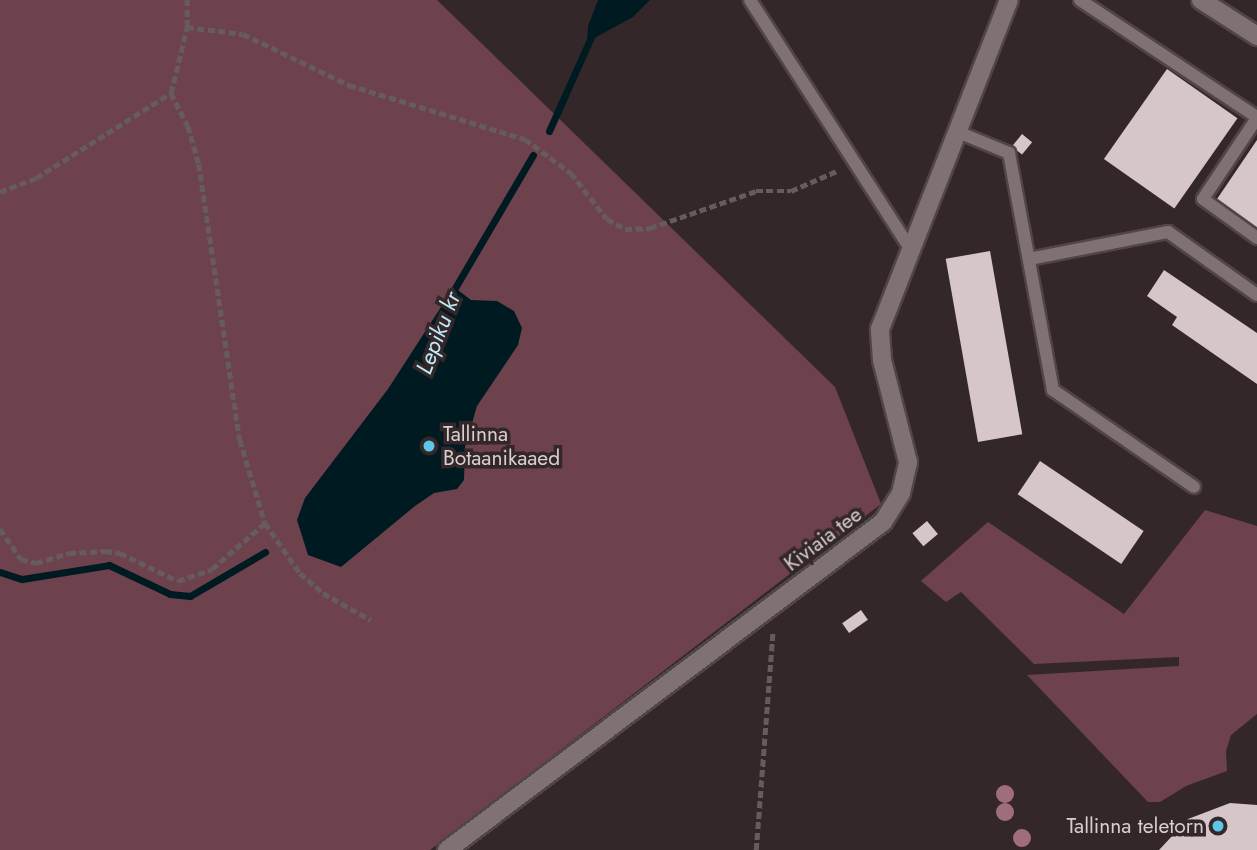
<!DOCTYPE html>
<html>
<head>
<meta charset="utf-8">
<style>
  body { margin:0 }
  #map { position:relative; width:1257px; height:850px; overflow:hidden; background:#34272a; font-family:Jost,sans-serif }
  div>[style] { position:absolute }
  .green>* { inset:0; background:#6d424d }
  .water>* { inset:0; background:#001a22 }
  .stream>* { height:7px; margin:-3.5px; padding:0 3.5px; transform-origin:3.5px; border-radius:3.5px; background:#001a22 }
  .building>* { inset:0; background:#d6c5c9; transform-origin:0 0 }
  .path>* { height:4.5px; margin-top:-2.25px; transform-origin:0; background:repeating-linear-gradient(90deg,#665b5d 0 7px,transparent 0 10.5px) }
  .roads { filter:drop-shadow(2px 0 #504548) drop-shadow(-2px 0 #504548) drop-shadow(0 2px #504548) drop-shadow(0 -2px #504548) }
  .service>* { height:12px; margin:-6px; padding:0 6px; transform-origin:6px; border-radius:6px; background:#807174 }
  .minor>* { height:18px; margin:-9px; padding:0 9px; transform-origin:9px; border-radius:9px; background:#807174 }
  .secondary>* { height:18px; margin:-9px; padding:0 9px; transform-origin:9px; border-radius:9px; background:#807174 }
  .trees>* { width:18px; height:18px; margin:-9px; border-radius:50%; background:#a06e7b }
  .dots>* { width:19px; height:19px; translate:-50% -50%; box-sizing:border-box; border:4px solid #34272a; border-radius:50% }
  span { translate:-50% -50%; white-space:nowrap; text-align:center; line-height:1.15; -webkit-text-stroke:7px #34272a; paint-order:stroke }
  .poi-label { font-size:21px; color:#d8cfd1 }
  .left { translate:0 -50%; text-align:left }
  .right { translate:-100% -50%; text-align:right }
  .street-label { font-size:21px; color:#d8cfd1 }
  .water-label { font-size:23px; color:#bee9f8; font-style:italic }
</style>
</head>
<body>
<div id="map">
  <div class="green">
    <div style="clip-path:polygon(0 0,437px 0,835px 387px,881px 504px,430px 850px,0 850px)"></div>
    <div style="clip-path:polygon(1205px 510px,1257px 526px,1257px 714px,1231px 735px,1226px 751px,1227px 771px,1186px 786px,1160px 802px,1148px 802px,1027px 675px,1179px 666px,1179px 657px,1034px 664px,961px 592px,946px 602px,921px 581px,988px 522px,1124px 614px)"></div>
  </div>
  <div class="water">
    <div style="clip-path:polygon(598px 0,650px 0,633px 17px,587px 42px,588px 26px)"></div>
    <div style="clip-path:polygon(454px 287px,471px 300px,497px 301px,514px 311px,522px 328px,518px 345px,477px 406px,465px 447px,464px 480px,457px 489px,434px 493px,415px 506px,341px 567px,308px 555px,297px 520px,305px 498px,388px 389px)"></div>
  </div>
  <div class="stream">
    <div style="left:549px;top:131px;width:105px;rotate:-65.9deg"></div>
    <div style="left:452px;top:293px;width:160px;rotate:-59.6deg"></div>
    <div style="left:0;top:572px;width:23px;rotate:18deg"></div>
    <div style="left:22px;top:579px;width:88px;rotate:-9.1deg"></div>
    <div style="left:109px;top:565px;width:68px;rotate:25.4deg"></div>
    <div style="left:170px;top:594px;width:20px;rotate:6deg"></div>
    <div style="left:190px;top:596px;width:87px;rotate:-30.4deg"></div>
  </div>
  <div class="building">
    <div style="left:1167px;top:69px;width:86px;height:110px;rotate:35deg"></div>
    <div style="left:1022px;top:134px;width:13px;height:16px;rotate:39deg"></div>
    <div style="clip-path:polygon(1257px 140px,1257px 230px,1215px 202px)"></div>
    <div style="left:990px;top:251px;width:186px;height:45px;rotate:80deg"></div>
    <div style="clip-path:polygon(1164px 270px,1257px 333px,1257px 384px,1172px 325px,1177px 317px,1147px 296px)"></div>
    <div style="left:1040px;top:461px;width:125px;height:40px;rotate:34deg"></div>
    <div style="left:927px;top:521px;width:17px;height:19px;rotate:50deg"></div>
    <div style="left:861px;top:610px;width:12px;height:23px;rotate:55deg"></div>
    <div style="clip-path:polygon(1230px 803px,1257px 805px,1257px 850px,1159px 850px,1188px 819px)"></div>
  </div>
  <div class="path">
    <div style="left:187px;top:27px;width:56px;rotate:7.1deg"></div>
    <div style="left:243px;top:34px;width:118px;rotate:25.7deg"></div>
    <div style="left:349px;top:85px;width:184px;rotate:17.1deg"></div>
    <div style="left:525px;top:139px;width:57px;rotate:36.5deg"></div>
    <div style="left:571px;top:173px;width:58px;rotate:52deg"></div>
    <div style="left:607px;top:219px;width:21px;rotate:29deg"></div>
    <div style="left:625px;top:229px;width:25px;rotate:-2deg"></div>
    <div style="left:650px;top:228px;width:112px;rotate:-19.2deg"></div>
    <div style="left:756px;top:191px;width:35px"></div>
    <div style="left:791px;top:191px;width:52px;rotate:-23.6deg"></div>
    <div style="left:171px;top:93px;width:37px;rotate:63deg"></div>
    <div style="left:188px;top:126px;width:40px;rotate:74deg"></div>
    <div style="left:199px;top:164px;width:279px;rotate:81.6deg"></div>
    <div style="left:240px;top:440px;width:87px;rotate:73.2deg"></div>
    <div style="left:265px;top:523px;width:61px;rotate:55deg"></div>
    <div style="left:300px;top:573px;width:30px;rotate:41deg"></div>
    <div style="left:323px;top:593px;width:55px;rotate:29.4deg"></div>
    <div style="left:0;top:192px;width:39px;rotate:-21deg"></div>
    <div style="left:36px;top:178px;width:160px;rotate:-32.2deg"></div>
    <div style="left:171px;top:93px;width:68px;rotate:-76.4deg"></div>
    <div style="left:187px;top:27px;width:27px;rotate:-90deg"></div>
    <div style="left:0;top:529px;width:37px;rotate:55deg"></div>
    <div style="left:21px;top:559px;width:16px;rotate:15deg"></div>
    <div style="left:36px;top:563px;width:34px;rotate:-17deg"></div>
    <div style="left:69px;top:553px;width:36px;rotate:-3deg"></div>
    <div style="left:105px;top:551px;width:15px;rotate:8deg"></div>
    <div style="left:120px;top:553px;width:64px;rotate:25.8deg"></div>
    <div style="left:178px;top:581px;width:36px;rotate:-19deg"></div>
    <div style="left:212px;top:569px;width:70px;rotate:-41deg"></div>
    <div style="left:756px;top:850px;width:220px;rotate:-85.6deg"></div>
  </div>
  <div class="roads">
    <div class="service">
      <div style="left:750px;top:0;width:297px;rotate:57.2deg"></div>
      <div style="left:1080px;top:0;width:212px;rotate:33.5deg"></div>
      <div style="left:1257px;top:118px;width:97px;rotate:123.7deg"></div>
      <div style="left:1203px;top:199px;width:67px;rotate:35.8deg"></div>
      <div style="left:958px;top:132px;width:55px;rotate:22.4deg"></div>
      <div style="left:1009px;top:153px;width:241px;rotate:79.5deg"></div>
      <div style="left:1053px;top:390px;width:171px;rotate:34.5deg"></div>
      <div style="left:1029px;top:259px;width:142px;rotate:-11deg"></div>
      <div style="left:1168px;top:232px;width:109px;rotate:35.3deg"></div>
    </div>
    <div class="minor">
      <div style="left:447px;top:850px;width:546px;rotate:-36.95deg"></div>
      <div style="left:883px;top:522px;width:34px;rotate:-58deg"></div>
      <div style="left:901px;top:493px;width:32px;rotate:-77deg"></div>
      <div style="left:908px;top:462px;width:105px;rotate:-104.3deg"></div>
      <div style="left:882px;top:360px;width:31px;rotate:-94deg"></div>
      <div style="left:880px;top:329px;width:353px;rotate:-68.6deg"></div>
    </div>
    <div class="secondary">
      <div style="left:1201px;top:0;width:67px;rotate:32.7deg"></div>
    </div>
  </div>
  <div class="trees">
    <div style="left:1005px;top:794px"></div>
    <div style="left:1005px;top:812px"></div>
    <div style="left:1022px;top:838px"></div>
  </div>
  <div class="dots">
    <div style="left:429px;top:446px;background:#5cc7e8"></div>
    <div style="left:1218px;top:826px;background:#5cc7e8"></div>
  </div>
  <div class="poi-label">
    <span class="left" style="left:443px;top:446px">Tallinna<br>Botaanikaaed</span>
    <span class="right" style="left:1204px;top:826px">Tallinna teletorn</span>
  </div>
  <div class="street-label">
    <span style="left:823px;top:539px;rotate:-37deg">Kiviaia tee</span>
  </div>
  <div class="water-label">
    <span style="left:438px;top:333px;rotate:-69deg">Lepiku kr</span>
  </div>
</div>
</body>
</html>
